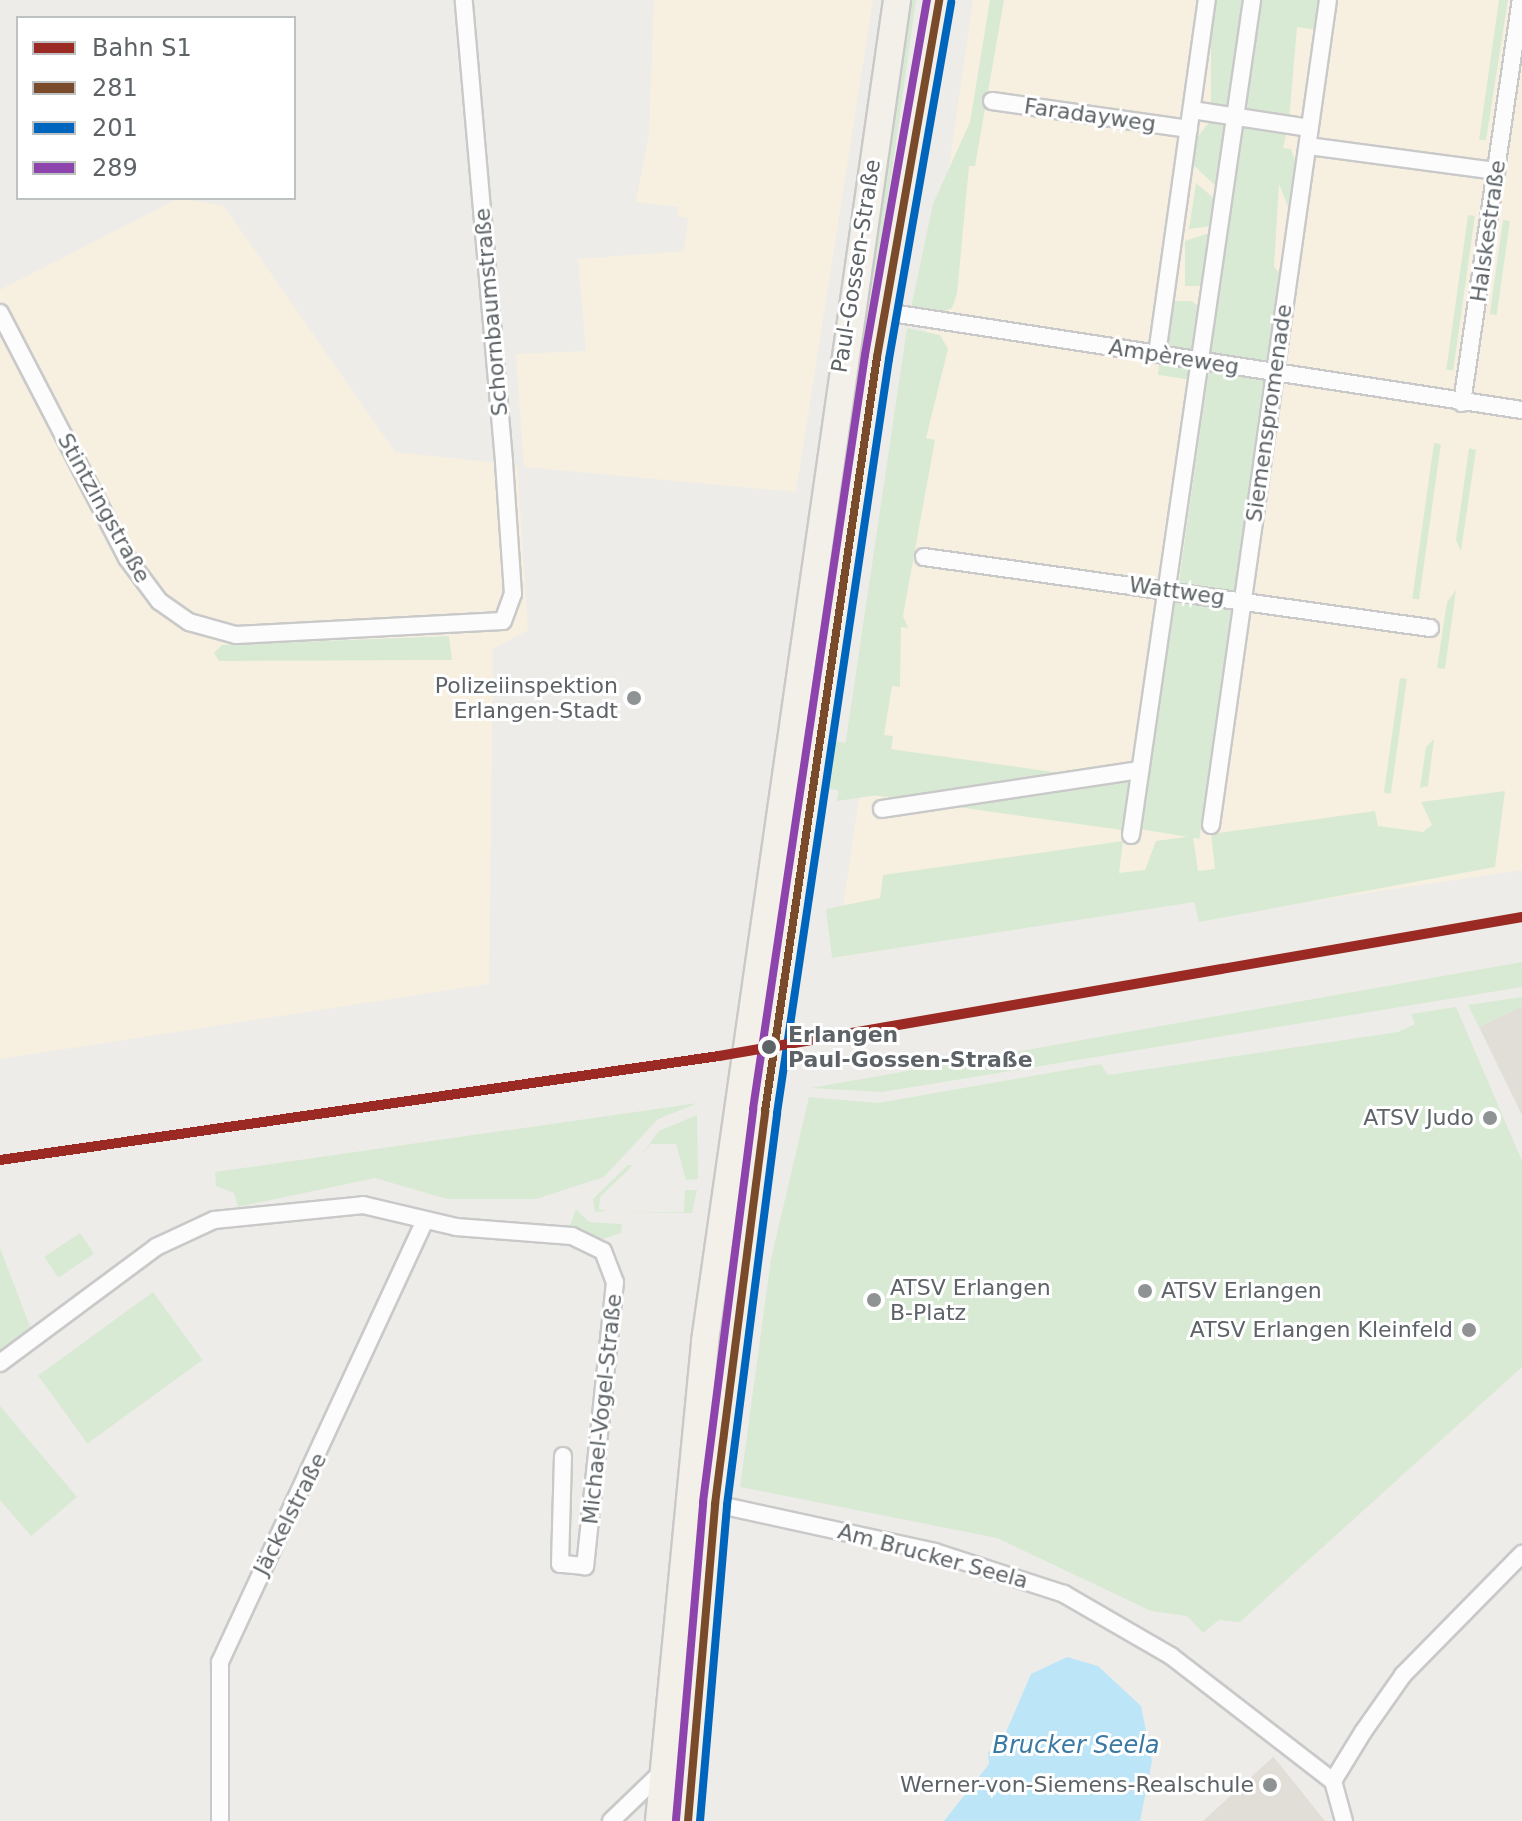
<!DOCTYPE html>
<html>
<head>
<meta charset="utf-8">
<style>
  body { margin:0 }
  #map { position:relative; width:1522px; height:1821px; overflow:hidden; background:#eeece8; font-family:"DejaVu Sans",sans-serif }
  div>[style] { position:absolute }
  .commercial>* { inset:0; background:#f7f0e1 }
  .education>* { inset:0; background:#e1ded8 }
  .green>* { inset:0; background:#d8ead3; transform-origin:0 0 }
  .water>* { inset:0; background:#bce6f8 }
  .roads { filter:drop-shadow(2px 0 #c9c9c9) drop-shadow(-2px 0 #c9c9c9) drop-shadow(0 2px #c9c9c9) drop-shadow(0 -2px #c9c9c9) }
  .street>* { height:16px; margin:-8px; padding:0 8px; transform-origin:8px; border-radius:8px; background:#fcfcfc }
  .primary>* { height:26px; margin:-13px; padding:0 13px; transform-origin:13px; border-radius:13px; background:#f3f0e9 }
  .bus-1>* { height:8px; margin:-4px; padding:0 4px; transform-origin:4px; border-radius:4px; background:#7a4b2a }
  .bus-2>* { height:8px; margin:-4px; padding:0 4px; transform-origin:4px; border-radius:4px; background:#0065bd }
  .bus-3>* { height:8px; margin:-4px; padding:0 4px; transform-origin:4px; border-radius:4px; background:#8e44ad }
  .rail-1>* { height:10px; margin:-5px; padding:0 5px; transform-origin:5px; border-radius:5px; background:#9a2a23 }
  .dots>* { width:22px; height:22px; translate:-50% -50%; box-sizing:border-box; border:4px solid #fff; border-radius:50% }
  span { translate:-50% -50%; white-space:nowrap; text-align:center; line-height:1.15; -webkit-text-stroke:6px #fff; paint-order:stroke }
  .street-label { font-size:22px; color:#5d6367 }
  .poi-label { font-size:22px; color:#5d6367 }
  .right { translate:-100% -50%; text-align:right }
  .left { translate:0 -50%; text-align:left }
  .stop-label { font-size:22px; color:#5d6367; font-weight:700 }
  .water-label { font-size:24px; color:#3a79a4; font-style:italic }
  .legend { position:absolute; left:16px; top:16px; width:280px; height:184px; box-sizing:border-box; background:#fff; border:2px solid #bec1c2; margin:0; padding:10px 14px; list-style:none; font-size:24px; color:#5d6367 }
  .legend li { display:flex; align-items:center; gap:16px; height:40px }
  .legend b { width:40px; border:2px solid #bec1c2 }
</style>
</head>
<body>
<div id="map">
  <div class="commercial">
    <div style="clip-path:polygon(654px 0,873px 0,796px 492px,524px 467px,516px 354px,586px 351px,578px 259px,684px 251px,688px 218px,677px 216px,678px 207px,636px 202px,649px 134px)"></div>
    <div style="clip-path:polygon(973px 0,1522px 0,1522px 870px,1198px 918px,1194px 902px,1079px 915px,836px 958px)"></div>
    <div style="clip-path:polygon(179px 198px,224px 206px,395px 452px,517px 465px,528px 630px,493px 649px,489px 984px,0 1059px,0 290px)"></div>
  </div>
  <div class="education">
    <div style="clip-path:polygon(1522px 1006px,1522px 1115px,1479px 1027px)"></div>
    <div style="clip-path:polygon(1273px 1756px,1325px 1821px,1203px 1821px,1273px 1757px)"></div>
  </div>
  <div class="green">
    <div style="clip-path:polygon(907px 0,916px 0,846px 498px,832px 496px)"></div>
    <div style="clip-path:polygon(990px 0,1004px 0,975px 166px,969px 166px,957px 294px,952px 308px,938px 314px,911px 308px,933px 204px,970px 122px)"></div>
    <div style="left:1211px;top:0;width:36px;height:107px"></div>
    <div style="clip-path:polygon(1261px 0,1324px 0,1319px 30px,1297px 27px,1289px 121px,1244px 114px)"></div>
    <div style="clip-path:polygon(1499px 0,1508px 0,1486px 140px,1479px 140px)"></div>
    <div style="clip-path:polygon(1211px 120px,1228px 123px,1218px 188px,1189px 161px,1191px 145px)"></div>
    <div style="clip-path:polygon(1244px 125px,1287px 130px,1283px 148px,1291px 149px,1298px 169px,1292px 217px,1279px 184px,1274px 267px,1283px 276px,1268px 366px,1210px 357px)"></div>
    <div style="clip-path:polygon(1196px 183px,1217px 201px,1213px 226px,1189px 229px)"></div>
    <div style="left:1468px;top:215px;width:7px;height:156px;rotate:8deg"></div>
    <div style="left:1503px;top:220px;width:7px;height:95px;rotate:8deg"></div>
    <div style="clip-path:polygon(1212px 232px,1204px 286px,1185px 286px,1185px 241px)"></div>
    <div style="clip-path:polygon(1169px 301px,1192px 301px,1201px 309px,1195px 355px,1161px 350px)"></div>
    <div style="clip-path:polygon(907px 328px,940px 335px,948px 349px,926px 438px,935px 440px,903px 616px,908px 628px,901px 627px,900px 687px,892px 686px,884px 735px,893px 736px,887px 778px,885px 794px,837px 801px)"></div>
    <div style="left:1160px;top:361px;width:32px;height:14px;rotate:9deg"></div>
    <div style="left:1209px;top:368px;width:59px;height:219px;rotate:8deg"></div>
    <div style="left:1434px;top:443px;width:7px;height:157px;rotate:8deg"></div>
    <div style="clip-path:polygon(1469px 448px,1476px 450px,1461px 551px,1456px 540px)"></div>
    <div style="clip-path:polygon(1456px 590px,1445px 669px,1437px 668px,1447px 602px)"></div>
    <div style="left:1176px;top:596px;width:61px;height:236px;rotate:9deg"></div>
    <div style="clip-path:polygon(449px 636px,452px 660px,219px 661px,214px 653px,222px 645px)"></div>
    <div style="left:1400px;top:678px;width:7px;height:116px;rotate:8deg"></div>
    <div style="clip-path:polygon(1434px 739px,1428px 786px,1420px 788px,1426px 747px)"></div>
    <div style="left:1132px;top:783px;width:48px;height:302px;rotate:98deg"></div>
    <div style="clip-path:polygon(1505px 791px,1495px 867px,1199px 922px,1194px 902px,832px 958px,826px 909px,880px 898px,883px 875px,1123px 841px,1119px 873px,1145px 870px,1156px 841px,1193px 836px,1198px 871px,1215px 869px,1211px 834px,1375px 811px,1378px 826px,1423px 832px,1432px 825px,1421px 802px)"></div>
    <div style="clip-path:polygon(1522px 962px,1522px 987px,882px 1092px,811px 1088px)"></div>
    <div style="clip-path:polygon(1522px 997px,1522px 1006px,1479px 1027px,1468px 1005px)"></div>
    <div style="clip-path:polygon(1456px 1007px,1522px 1161px,1522px 1367px,1240px 1622px,1219px 1620px,1203px 1633px,1187px 1616px,1151px 1611px,997px 1538px,740px 1487px,771px 1259px,809px 1097px,878px 1103px,1101px 1064px,1108px 1075px,1398px 1032px,1415px 1024px,1411px 1014px)"></div>
    <div style="clip-path:polygon(698px 1103px,658px 1119px,604px 1177px,536px 1199px,447px 1199px,375px 1178px,238px 1207px,234px 1193px,216px 1186px,215px 1172px)"></div>
    <div style="clip-path:polygon(697px 1115px,698px 1179px,686px 1180px,676px 1144px,651px 1144px,640px 1157px,659px 1131px)"></div>
    <div style="clip-path:polygon(628px 1165px,633px 1165px,600px 1197px,599px 1209px,607px 1211px,595px 1212px,593px 1199px)"></div>
    <div style="clip-path:polygon(685px 1190px,697px 1190px,692px 1213px,621px 1212px,684px 1212px)"></div>
    <div style="clip-path:polygon(576px 1209px,589px 1222px,622px 1224px,621px 1233px,603px 1239px,569px 1228px)"></div>
    <div style="clip-path:polygon(732px 1231px,678px 1821px,671px 1821px,710px 1417px)"></div>
    <div style="left:80px;top:1233px;width:25px;height:43px;rotate:56deg"></div>
    <div style="clip-path:polygon(0 1248px,31px 1329px,0 1354px)"></div>
    <div style="left:153px;top:1292px;width:84px;height:142px;rotate:54deg"></div>
    <div style="clip-path:polygon(0 1406px,77px 1497px,31px 1536px,0 1500px)"></div>
  </div>
  <div class="water">
    <div style="clip-path:polygon(1067px 1657px,1098px 1666px,1141px 1706px,1152px 1761px,1140px 1821px,944px 1821px,989px 1764px,988px 1752px,1000px 1746px,1031px 1674px)"></div>
  </div>
  <div class="roads">
    <div class="street">
      <div style="left:992px;top:101px;width:199px;rotate:8.1deg"></div>
      <div style="left:1192px;top:110px;width:119px;rotate:8.7deg"></div>
      <div style="left:1308px;top:146px;width:190px;rotate:7.6deg"></div>
      <div style="left:885px;top:312px;width:644px;rotate:8.75deg"></div>
      <div style="left:0;top:313px;width:276px;rotate:62.6deg"></div>
      <div style="left:127px;top:558px;width:54px;rotate:53.3deg"></div>
      <div style="left:159px;top:601px;width:37px;rotate:35deg"></div>
      <div style="left:189px;top:622px;width:49px;rotate:15.5deg"></div>
      <div style="left:236px;top:635px;width:267px;rotate:-3deg"></div>
      <div style="left:503px;top:621px;width:29px;rotate:-70deg"></div>
      <div style="left:513px;top:594px;width:133px;rotate:-93.9deg"></div>
      <div style="left:504px;top:461px;width:463px;rotate:-95deg"></div>
      <div style="left:1157px;top:354px;width:358px;rotate:-82deg"></div>
      <div style="left:1462px;top:403px;width:407px;rotate:-81.7deg"></div>
      <div style="left:924px;top:557px;width:511px;rotate:7.99deg"></div>
      <div style="left:882px;top:809px;width:261px;rotate:-8.6deg"></div>
      <div style="left:1211px;top:825px;width:833px;rotate:-81.93deg"></div>
      <div style="left:1131px;top:835px;width:844px;rotate:-81.75deg"></div>
      <div style="left:0;top:1363px;width:194px;rotate:-36.6deg"></div>
      <div style="left:156px;top:1247px;width:64px;rotate:-25deg"></div>
      <div style="left:214px;top:1220px;width:150px;rotate:-5.7deg"></div>
      <div style="left:363px;top:1205px;width:96px;rotate:13.3deg"></div>
      <div style="left:456px;top:1227px;width:116px;rotate:4.4deg"></div>
      <div style="left:572px;top:1236px;width:34px;rotate:26deg"></div>
      <div style="left:603px;top:1251px;width:33px;rotate:69deg"></div>
      <div style="left:615px;top:1282px;width:286px;rotate:96deg"></div>
      <div style="left:585px;top:1566px;width:25px;rotate:-175deg"></div>
      <div style="left:560px;top:1564px;width:108px;rotate:-88.4deg"></div>
      <div style="left:715px;top:1504px;width:225px;rotate:12.3deg"></div>
      <div style="left:935px;top:1552px;width:136px;rotate:18deg"></div>
      <div style="left:1064px;top:1594px;width:124px;rotate:30.1deg"></div>
      <div style="left:1171px;top:1656px;width:205px;rotate:37.7deg"></div>
      <div style="left:220px;top:1821px;width:159px;rotate:-90deg"></div>
      <div style="left:220px;top:1662px;width:486px;rotate:-65.1deg"></div>
      <div style="left:611px;top:1821px;width:71px;rotate:-43.9deg"></div>
      <div style="left:1344px;top:1821px;width:41px;rotate:-105.4deg"></div>
      <div style="left:1333px;top:1781px;width:57px;rotate:-58.5deg"></div>
      <div style="left:1363px;top:1732px;width:70px;rotate:-54.9deg"></div>
      <div style="left:1403px;top:1675px;width:170px;rotate:-45.5deg"></div>
    </div>
    <div class="primary">
      <div style="left:659px;top:1821px;width:482px;rotate:-84.5deg"></div>
      <div style="left:705px;top:1341px;width:1355px;rotate:-81.85deg"></div>
      <div style="left:688px;top:1821px;width:318px;rotate:-85.1deg"></div>
      <div style="left:715px;top:1504px;width:396px;rotate:-82.7deg"></div>
      <div style="left:765px;top:1111px;width:762px;rotate:-81.55deg"></div>
      <div style="left:877px;top:357px;width:362px;rotate:-80.1deg"></div>
    </div>
  </div>
  <div class="bus-1">
    <div style="left:688px;top:1821px;width:318px;rotate:-85.1deg"></div>
    <div style="left:715px;top:1504px;width:396px;rotate:-82.7deg"></div>
    <div style="left:765px;top:1111px;width:762px;rotate:-81.55deg"></div>
    <div style="left:877px;top:357px;width:362px;rotate:-80.1deg"></div>
  </div>
  <div class="bus-2">
    <div style="left:700px;top:1821px;width:317px;rotate:-85.1deg"></div>
    <div style="left:727px;top:1505px;width:395px;rotate:-82.7deg"></div>
    <div style="left:777px;top:1113px;width:762px;rotate:-81.55deg"></div>
    <div style="left:889px;top:359px;width:362px;rotate:-80.1deg"></div>
  </div>
  <div class="bus-3">
    <div style="left:676px;top:1820px;width:319px;rotate:-85.1deg"></div>
    <div style="left:703px;top:1502px;width:396px;rotate:-82.7deg"></div>
    <div style="left:753px;top:1109px;width:762px;rotate:-81.55deg"></div>
    <div style="left:865px;top:355px;width:360px;rotate:-80.1deg"></div>
  </div>
  <div class="rail-1">
    <div style="left:0;top:1160px;width:726px;rotate:-8.23deg"></div>
    <div style="left:719px;top:1056px;width:815px;rotate:-9.82deg"></div>
  </div>
  <div class="dots">
    <div style="left:634px;top:698px;background:#909394"></div>
    <div style="left:769px;top:1047px;background:#5d6367"></div>
    <div style="left:1490px;top:1118px;background:#909394"></div>
    <div style="left:1145px;top:1291px;background:#909394"></div>
    <div style="left:874px;top:1300px;background:#909394"></div>
    <div style="left:1469px;top:1330px;background:#909394"></div>
    <div style="left:1270px;top:1785px;background:#909394"></div>
  </div>
  <div class="street-label">
    <span style="left:1090px;top:115px;rotate:8deg">Faradayweg</span>
    <span style="left:1488px;top:231px;rotate:-82deg">Halskestraße</span>
    <span style="left:856px;top:266px;rotate:-81deg">Paul-Gossen-Straße</span>
    <span style="left:491px;top:312px;rotate:-95deg">Schornbaumstraße</span>
    <span style="left:1174px;top:357px;rotate:9deg">Ampèreweg</span>
    <span style="left:1269px;top:413px;rotate:-82deg">Siemenspromenade</span>
    <span style="left:104px;top:508px;rotate:61deg">Stintzingstraße</span>
    <span style="left:1177px;top:591px;rotate:8deg">Wattweg</span>
    <span style="left:602px;top:1409px;rotate:-84deg">Michael-Vogel-Straße</span>
    <span style="left:290px;top:1514px;rotate:-63deg">Jäckelstraße</span>
    <span style="left:933px;top:1556px;rotate:15deg">Am Brucker Seela</span>
  </div>
  <div class="poi-label">
    <span class="right" style="left:618px;top:698px">Polizeiinspektion<br>Erlangen-Stadt</span>
    <span class="right" style="left:1474px;top:1118px">ATSV Judo</span>
    <span class="left" style="left:890px;top:1300px">ATSV Erlangen<br>B-Platz</span>
    <span class="left" style="left:1161px;top:1291px">ATSV Erlangen</span>
    <span class="right" style="left:1453px;top:1330px">ATSV Erlangen Kleinfeld</span>
    <span class="right" style="left:1254px;top:1785px">Werner-von-Siemens-Realschule</span>
  </div>
  <div class="stop-label">
    <span class="left" style="left:788px;top:1047px">Erlangen<br>Paul-Gossen-Straße</span>
  </div>
  <div class="water-label">
    <span style="left:1076px;top:1746px">Brucker Seela</span>
  </div>
  <ul class="legend">
  <li><b style="height:10px;background:#9a2a23"></b>Bahn S1</li>
  <li><b style="height:10px;background:#7a4b2a"></b>281</li>
  <li><b style="height:10px;background:#0065bd"></b>201</li>
  <li><b style="height:10px;background:#8e44ad"></b>289</li>
  </ul>
</div>
</body>
</html>
